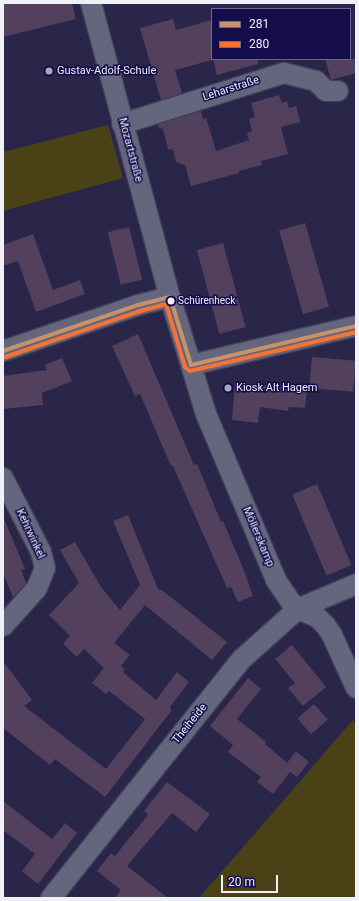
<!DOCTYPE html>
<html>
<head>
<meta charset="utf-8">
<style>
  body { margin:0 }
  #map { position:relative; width:359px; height:901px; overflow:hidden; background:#292649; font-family:Roboto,sans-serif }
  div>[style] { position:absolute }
  .green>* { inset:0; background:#4a4216 }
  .building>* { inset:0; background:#53405d; transform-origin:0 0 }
  .roads { filter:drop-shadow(1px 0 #43415b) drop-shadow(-1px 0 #43415b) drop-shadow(0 1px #43415b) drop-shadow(0 -1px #43415b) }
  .street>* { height:20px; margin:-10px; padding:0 10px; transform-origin:10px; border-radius:10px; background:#64667d }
  .bus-1>* { height:4px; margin:-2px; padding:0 2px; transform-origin:2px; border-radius:2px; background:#c7916a }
  .bus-2>* { height:4px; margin:-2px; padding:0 2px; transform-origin:2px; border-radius:2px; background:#f57335 }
  .dots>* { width:11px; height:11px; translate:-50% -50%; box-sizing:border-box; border:2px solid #150c4c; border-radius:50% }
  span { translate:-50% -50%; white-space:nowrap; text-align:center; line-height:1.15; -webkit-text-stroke:3px #150c4c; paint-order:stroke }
  .bus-label { font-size:10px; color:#eff0f8 }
  .left { translate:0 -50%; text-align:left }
  .poi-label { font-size:11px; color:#eff0f8 }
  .street-label { font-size:11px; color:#eff0f8 }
  .frame { position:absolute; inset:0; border:4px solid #eff0f8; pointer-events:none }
  .legend { position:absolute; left:211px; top:8px; width:140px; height:52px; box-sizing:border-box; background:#150c4c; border:1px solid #6c6791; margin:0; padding:5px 7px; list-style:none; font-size:12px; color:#eff0f8 }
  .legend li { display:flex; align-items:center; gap:8px; height:20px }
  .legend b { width:20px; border:1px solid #6c6791 }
  .scale { position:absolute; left:221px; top:875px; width:57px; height:18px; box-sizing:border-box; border:2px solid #eff0f8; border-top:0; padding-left:5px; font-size:12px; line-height:14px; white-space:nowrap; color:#eff0f8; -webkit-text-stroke:3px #150c4c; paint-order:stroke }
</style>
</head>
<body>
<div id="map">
  <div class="green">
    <div style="clip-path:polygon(108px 125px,123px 178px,3px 211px,3px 152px)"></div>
    <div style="clip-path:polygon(353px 720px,356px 726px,356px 898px,199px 898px)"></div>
  </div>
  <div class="building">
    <div style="clip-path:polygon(3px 3px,72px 3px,76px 19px,3px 37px)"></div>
    <div style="clip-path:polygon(173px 19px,176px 30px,212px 20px,212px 60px,175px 70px,182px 93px,161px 100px,140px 28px)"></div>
    <div style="clip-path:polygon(213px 59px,258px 59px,258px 64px,217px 75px)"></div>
    <div style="clip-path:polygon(325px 59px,356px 59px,356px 73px,331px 80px)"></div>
    <div style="clip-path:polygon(279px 95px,282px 103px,287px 101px,289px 108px,296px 106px,300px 122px,281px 127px,288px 154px,261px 161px,262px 165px,239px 171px,239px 173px,191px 186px,185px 165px,176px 162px,173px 150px,168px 149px,163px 129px,158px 127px,159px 124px,201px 111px,203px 119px,206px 118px,216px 151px,249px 140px,247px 133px,252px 131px,249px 119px,255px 117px,251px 103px)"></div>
    <div style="left:305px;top:223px;width:87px;height:27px;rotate:74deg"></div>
    <div style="left:129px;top:227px;width:54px;height:22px;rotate:76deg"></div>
    <div style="clip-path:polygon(33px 234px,53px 290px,80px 280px,85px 294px,36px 312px,18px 261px,3px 266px,3px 245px)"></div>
    <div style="left:223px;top:243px;width:87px;height:27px;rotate:75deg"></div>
    <div style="clip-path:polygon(138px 334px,194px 465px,197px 464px,221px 522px,223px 521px,245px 573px,253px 596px,238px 602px,231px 587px,227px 588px,173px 466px,171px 466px,140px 394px,135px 396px,112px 346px)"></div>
    <div style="left:312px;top:357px;width:44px;height:31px;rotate:5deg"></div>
    <div style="clip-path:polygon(62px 358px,72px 381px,42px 393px,43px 405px,3px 409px,3px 376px,47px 370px,45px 365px)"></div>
    <div style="clip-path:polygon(235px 382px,307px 390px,305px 408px,289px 407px,288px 411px,260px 407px,258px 423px,232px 420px)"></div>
    <div style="left:317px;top:484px;width:88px;height:27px;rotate:67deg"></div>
    <div style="clip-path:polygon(128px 515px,158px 589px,162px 590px,227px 642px,212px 660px,145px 605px,114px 643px,130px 655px,121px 666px,125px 669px,123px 672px,156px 700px,177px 672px,189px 682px,170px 707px,172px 710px,105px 797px,55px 759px,50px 765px,3px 728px,3px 661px,32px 700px,24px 706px,106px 769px,145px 719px,109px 691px,106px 694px,92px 683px,104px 668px,84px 649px,77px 657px,63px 644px,70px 636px,49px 615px,79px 583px,60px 550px,75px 542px,101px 587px,120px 610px,140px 585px,113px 521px)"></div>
    <div style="clip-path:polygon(3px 516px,25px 569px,21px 570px,26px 583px,13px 597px,3px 573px)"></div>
    <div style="clip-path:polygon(292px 645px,326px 687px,303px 706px,288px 688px,295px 683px,275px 659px)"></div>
    <div style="clip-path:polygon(248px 678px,261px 689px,237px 719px,266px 742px,265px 744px,287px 763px,296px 751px,309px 762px,297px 777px,290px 772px,273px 794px,257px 782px,261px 777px,228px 752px,233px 745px,210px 726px)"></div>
    <div style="left:314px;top:704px;width:21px;height:22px;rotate:49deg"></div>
    <div style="clip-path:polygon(167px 782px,210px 814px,196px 832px,172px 813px,127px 866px,168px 898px,115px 898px,121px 890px,97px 871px,111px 853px,115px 856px,148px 815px,144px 811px)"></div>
    <div style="clip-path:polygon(3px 801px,52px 839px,65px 823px,77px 833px,38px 884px,22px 871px,35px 854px,3px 830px)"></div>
  </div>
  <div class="roads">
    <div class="street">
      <div style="left:91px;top:3px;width:304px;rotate:75deg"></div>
      <div style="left:122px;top:124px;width:170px;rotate:-17.5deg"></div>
      <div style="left:284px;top:73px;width:33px;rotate:14deg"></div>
      <div style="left:316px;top:81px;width:14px;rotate:45deg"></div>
      <div style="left:326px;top:91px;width:12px"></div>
      <div style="left:3px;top:351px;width:143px;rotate:-18.8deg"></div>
      <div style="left:138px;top:305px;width:33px;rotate:-14deg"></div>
      <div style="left:170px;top:297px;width:71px;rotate:72.8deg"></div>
      <div style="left:191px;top:365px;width:170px;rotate:-13.3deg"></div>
      <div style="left:191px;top:365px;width:51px;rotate:73deg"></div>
      <div style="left:206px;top:414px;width:180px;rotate:67.1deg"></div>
      <div style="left:276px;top:580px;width:25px;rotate:56deg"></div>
      <div style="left:290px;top:601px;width:11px;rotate:45deg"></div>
      <div style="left:298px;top:609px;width:21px;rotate:23deg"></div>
      <div style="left:317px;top:617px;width:13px;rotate:45deg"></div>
      <div style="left:326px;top:626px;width:11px;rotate:56deg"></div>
      <div style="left:332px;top:635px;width:58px;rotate:65.6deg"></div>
      <div style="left:3px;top:478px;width:83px;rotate:62.8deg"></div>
      <div style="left:41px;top:552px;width:16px;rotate:76deg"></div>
      <div style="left:45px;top:568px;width:22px;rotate:112deg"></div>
      <div style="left:37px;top:588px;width:51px;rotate:131.8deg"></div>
      <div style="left:51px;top:898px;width:306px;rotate:-51.4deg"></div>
      <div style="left:242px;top:659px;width:75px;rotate:-41.8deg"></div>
      <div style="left:298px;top:609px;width:63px;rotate:-23.3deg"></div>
    </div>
  </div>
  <div class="bus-1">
    <div style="left:3px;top:351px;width:143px;rotate:-18.8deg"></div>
    <div style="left:138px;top:305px;width:33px;rotate:-14deg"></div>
    <div style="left:170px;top:297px;width:71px;rotate:72.8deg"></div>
    <div style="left:191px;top:365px;width:170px;rotate:-13.3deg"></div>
  </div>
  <div class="bus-2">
    <div style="left:5px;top:357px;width:143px;rotate:-18.8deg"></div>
    <div style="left:140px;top:311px;width:27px;rotate:-15deg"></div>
    <div style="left:166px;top:304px;width:66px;rotate:73.2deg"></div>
    <div style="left:185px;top:367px;width:6px;rotate:39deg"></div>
    <div style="left:190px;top:371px;width:171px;rotate:-13.2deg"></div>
  </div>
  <div class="dots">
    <div style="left:49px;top:71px;background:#aaa9bb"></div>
    <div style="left:171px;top:301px;background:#eff0f8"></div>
    <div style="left:228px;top:388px;background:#aaa9bb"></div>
  </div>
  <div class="bus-label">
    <span class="left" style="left:178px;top:301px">Schürenheck</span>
  </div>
  <div class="poi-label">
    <span class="left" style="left:57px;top:71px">Gustav-Adolf-Schule</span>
    <span class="left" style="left:236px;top:388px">Kiosk Alt Hagem</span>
  </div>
  <div class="street-label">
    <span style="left:231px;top:89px;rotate:-18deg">Leharstraße</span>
    <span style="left:130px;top:150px;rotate:75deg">Mozartstraße</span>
    <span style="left:30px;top:534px;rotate:65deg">Kehrwinkel</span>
    <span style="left:258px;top:537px;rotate:67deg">Möllerskamp</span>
    <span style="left:190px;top:724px;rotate:-51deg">Theiheide</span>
  </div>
  <div class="frame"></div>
  <ul class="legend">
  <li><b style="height:5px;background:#c7916a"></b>281</li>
  <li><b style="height:5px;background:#f57335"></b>280</li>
  </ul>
  <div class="scale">20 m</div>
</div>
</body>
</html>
